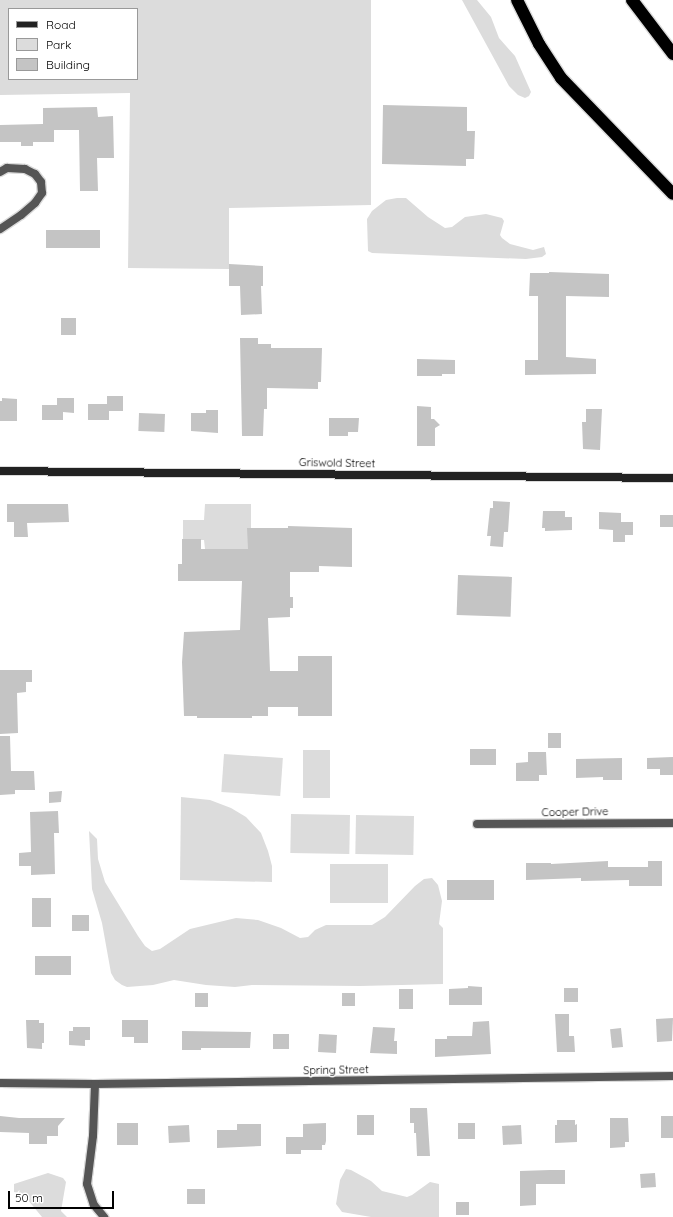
<!DOCTYPE html>
<html>
<head>
<meta charset="utf-8">
<style>
  body { margin:0 }
  #map { position:relative; width:673px; height:1217px; overflow:hidden; background:#fff; font-family:Quicksand,sans-serif }
  div>[style] { position:absolute }
  .green>* { inset:0; background:#dcdcdc; transform-origin:0 0 }
  .building>* { inset:0; background:#c4c4c4; transform-origin:0 0 }
  .roads { filter:drop-shadow(1px 0 #dbdbdb) drop-shadow(-1px 0 #dbdbdb) drop-shadow(0 1px #dbdbdb) drop-shadow(0 -1px #dbdbdb) }
  .street>* { height:8px; margin:-4px; padding:0 4px; transform-origin:4px; border-radius:4px; background:#555 }
  .secondary>* { height:8px; margin:-4px; padding:0 4px; transform-origin:4px; border-radius:4px; background:#222 }
  .highway>* { height:12px; margin:-6px; padding:0 6px; transform-origin:6px; border-radius:6px; background:#000 }
  span { translate:-50% -50%; white-space:nowrap; text-align:center; line-height:1.15; -webkit-text-stroke:3px #fff; paint-order:stroke }
  .street-label { font-size:11px; color:#000 }
  .legend { position:absolute; left:8px; top:8px; width:130px; height:72px; box-sizing:border-box; background:#fff; border:1px solid #999; margin:0; padding:5px 7px; list-style:none; font-size:12px; color:#000 }
  .legend li { display:flex; align-items:center; gap:8px; height:20px }
  .legend b { width:20px; border:1px solid #999 }
  .scale { position:absolute; left:8px; top:1191px; width:106px; height:18px; box-sizing:border-box; border:2px solid #000; border-top:0; padding-left:5px; font-size:12px; line-height:14px; white-space:nowrap; color:#000; -webkit-text-stroke:3px #fff; paint-order:stroke }
</style>
</head>
<body>
<div id="map">
  <div class="green">
    <div style="clip-path:polygon(evenodd,0 0,371px 0,371px 205px,229px 208px,229px 269px,128px 268px,130px 93px,0 95px,0 0,9px 9px,137px 9px,137px 79px,9px 79px,9px 9px)"></div>
    <div style="clip-path:polygon(462px 0,477px 0,491px 17px,499px 38px,515px 56px,531px 92px,529px 96px,525px 98px,518px 95px,509px 86px)"></div>
    <div style="clip-path:polygon(397px 198px,406px 198px,428px 217px,445px 228px,452px 227px,465px 217px,486px 214px,502px 218px,504px 221px,500px 235px,502px 238px,510px 244px,533px 250px,544px 247px,546px 254px,542px 257px,526px 259px,372px 253px,368px 251px,367px 219px,372px 211px,386px 200px)"></div>
    <div style="clip-path:polygon(205px 504px,251px 504px,251px 549px,205px 549px,204px 540px,183px 540px,183px 520px,204px 520px)"></div>
    <div style="left:303px;top:750px;width:27px;height:48px"></div>
    <div style="left:224px;top:754px;width:59px;height:38px;rotate:4deg"></div>
    <div style="clip-path:polygon(181px 797px,210px 800px,231px 808px,246px 817px,261px 833px,268px 851px,272px 866px,272px 882px,180px 880px)"></div>
    <div style="left:291px;top:814px;width:59px;height:39px;rotate:1deg"></div>
    <div style="left:356px;top:815px;width:58px;height:39px;rotate:1deg"></div>
    <div style="clip-path:polygon(89px 831px,97px 839px,98px 859px,105px 882px,138px 936px,145px 946px,152px 951px,160px 949px,190px 929px,236px 918px,258px 920px,281px 928px,300px 938px,308px 937px,315px 930px,326px 925px,372px 925px,385px 917px,415px 886px,424px 879px,432px 878px,438px 885px,442px 901px,439px 924px,443px 928px,443px 984px,360px 986px,252px 985px,235px 987px,206px 985px,174px 980px,153px 985px,127px 987px,122px 985px,115px 980px,111px 973px,102px 923px,92px 889px)"></div>
    <div style="left:330px;top:864px;width:58px;height:39px"></div>
    <div style="clip-path:polygon(346px 1169px,351px 1170px,371px 1181px,382px 1191px,407px 1197px,412px 1195px,430px 1182px,439px 1184px,439px 1217px,371px 1217px,342px 1212px,336px 1204px,340px 1180px)"></div>
    <div style="clip-path:polygon(48px 1173px,63px 1178px,66px 1182px,61px 1211px,67px 1217px,42px 1217px,23px 1194px,14px 1192px,14px 1184px)"></div>
  </div>
  <div class="building">
    <div style="clip-path:polygon(383px 105px,467px 107px,467px 131px,475px 131px,474px 159px,466px 159px,466px 166px,382px 164px)"></div>
    <div style="clip-path:polygon(97px 107px,98px 117px,113px 116px,114px 158px,97px 158px,98px 191px,80px 191px,79px 130px,54px 130px,54px 142px,33px 142px,33px 146px,21px 146px,21px 142px,0 142px,0 125px,43px 124px,43px 108px)"></div>
    <div style="left:46px;top:230px;width:54px;height:18px"></div>
    <div style="clip-path:polygon(229px 264px,263px 266px,263px 286px,261px 286px,262px 314px,241px 315px,240px 286px,229px 286px)"></div>
    <div style="clip-path:polygon(549px 272px,609px 274px,609px 297px,566px 296px,566px 357px,596px 359px,596px 374px,525px 375px,525px 360px,538px 360px,538px 296px,529px 296px,530px 273px,549px 273px)"></div>
    <div style="left:61px;top:318px;width:15px;height:17px"></div>
    <div style="clip-path:polygon(240px 338px,258px 338px,258px 344px,271px 344px,271px 348px,322px 348px,321px 382px,318px 382px,318px 389px,267px 388px,267px 409px,264px 409px,263px 436px,242px 436px)"></div>
    <div style="clip-path:polygon(417px 359px,455px 360px,455px 374px,442px 374px,442px 376px,417px 376px)"></div>
    <div style="clip-path:polygon(107px 396px,123px 396px,123px 411px,109px 411px,109px 420px,88px 420px,88px 404px,107px 404px)"></div>
    <div style="clip-path:polygon(2px 398px,17px 399px,17px 421px,0 421px,0 401px,2px 401px)"></div>
    <div style="clip-path:polygon(57px 398px,74px 398px,74px 413px,63px 412px,63px 420px,42px 420px,42px 405px,57px 405px)"></div>
    <div style="clip-path:polygon(417px 406px,431px 407px,431px 419px,434px 419px,440px 425px,435px 428px,435px 446px,417px 446px)"></div>
    <div style="clip-path:polygon(586px 409px,602px 409px,600px 450px,583px 449px,582px 422px,586px 422px)"></div>
    <div style="clip-path:polygon(206px 410px,218px 410px,218px 433px,191px 431px,191px 413px,206px 413px)"></div>
    <div style="left:139px;top:413px;width:26px;height:18px;rotate:2deg"></div>
    <div style="clip-path:polygon(329px 418px,359px 418px,358px 432px,348px 432px,348px 436px,329px 436px)"></div>
    <div style="clip-path:polygon(493px 501px,510px 502px,508px 532px,504px 532px,503px 547px,490px 546px,491px 536px,487px 536px,490px 508px,493px 508px)"></div>
    <div style="clip-path:polygon(7px 504px,68px 504px,69px 522px,27px 523px,28px 537px,14px 537px,14px 522px,7px 522px)"></div>
    <div style="clip-path:polygon(543px 511px,565px 511px,565px 517px,572px 517px,572px 530px,545px 531px,545px 528px,542px 528px)"></div>
    <div style="clip-path:polygon(599px 512px,621px 513px,621px 522px,633px 522px,633px 535px,625px 535px,625px 542px,613px 542px,613px 530px,599px 529px)"></div>
    <div style="left:660px;top:515px;width:13px;height:12px"></div>
    <div style="clip-path:polygon(288px 526px,352px 528px,352px 567px,319px 566px,319px 572px,290px 572px,290px 597px,293px 597px,293px 608px,290px 608px,290px 617px,268px 618px,270px 671px,298px 671px,298px 656px,332px 656px,332px 716px,298px 716px,298px 707px,268px 707px,268px 716px,252px 716px,252px 718px,197px 718px,197px 716px,184px 716px,182px 662px,184px 632px,240px 630px,242px 581px,178px 581px,178px 564px,182px 564px,182px 539px,201px 539px,201px 549px,248px 549px,247px 528px,288px 528px)"></div>
    <div style="left:458px;top:575px;width:54px;height:40px;rotate:2deg"></div>
    <div style="clip-path:polygon(0 670px,32px 670px,32px 682px,26px 682px,26px 692px,17px 693px,18px 733px,0 734px)"></div>
    <div style="left:548px;top:733px;width:13px;height:15px"></div>
    <div style="clip-path:polygon(0 736px,10px 736px,11px 771px,34px 771px,35px 790px,15px 790px,15px 794px,0 795px)"></div>
    <div style="left:470px;top:749px;width:26px;height:16px"></div>
    <div style="clip-path:polygon(528px 752px,546px 752px,547px 775px,539px 775px,539px 781px,516px 781px,516px 763px,528px 762px)"></div>
    <div style="clip-path:polygon(673px 757px,673px 775px,660px 775px,660px 769px,647px 769px,647px 758px)"></div>
    <div style="clip-path:polygon(622px 758px,622px 780px,603px 780px,603px 777px,576px 778px,576px 759px)"></div>
    <div style="clip-path:polygon(62px 791px,61px 802px,49px 803px,49px 792px)"></div>
    <div style="clip-path:polygon(58px 811px,59px 833px,54px 833px,55px 874px,31px 875px,31px 866px,19px 866px,19px 853px,31px 852px,30px 812px)"></div>
    <div style="clip-path:polygon(608px 861px,608px 867px,648px 867px,648px 861px,662px 861px,662px 886px,629px 886px,629px 880px,581px 881px,581px 878px,526px 880px,526px 863px,551px 863px,551px 864px)"></div>
    <div style="left:494px;top:880px;width:20px;height:47px;rotate:90deg"></div>
    <div style="left:51px;top:898px;width:29px;height:19px;rotate:90deg"></div>
    <div style="left:72px;top:915px;width:17px;height:16px"></div>
    <div style="left:71px;top:956px;width:19px;height:36px;rotate:90deg"></div>
    <div style="clip-path:polygon(468px 986px,482px 987px,482px 1005px,449px 1005px,449px 989px,468px 988px)"></div>
    <div style="left:564px;top:988px;width:14px;height:14px"></div>
    <div style="left:399px;top:989px;width:14px;height:20px"></div>
    <div style="left:195px;top:993px;width:13px;height:14px"></div>
    <div style="left:342px;top:993px;width:13px;height:13px"></div>
    <div style="clip-path:polygon(555px 1014px,569px 1014px,569px 1036px,574px 1036px,575px 1052px,557px 1052px)"></div>
    <div style="clip-path:polygon(673px 1018px,672px 1041px,657px 1042px,656px 1019px)"></div>
    <div style="clip-path:polygon(26px 1020px,39px 1020px,39px 1023px,44px 1023px,44px 1043px,42px 1043px,42px 1049px,27px 1048px)"></div>
    <div style="clip-path:polygon(122px 1020px,148px 1020px,148px 1043px,134px 1043px,134px 1037px,122px 1037px)"></div>
    <div style="clip-path:polygon(489px 1021px,491px 1054px,435px 1057px,435px 1039px,447px 1039px,447px 1036px,472px 1036px,473px 1022px)"></div>
    <div style="clip-path:polygon(73px 1027px,90px 1027px,90px 1040px,85px 1040px,85px 1046px,69px 1045px,69px 1031px,73px 1031px)"></div>
    <div style="clip-path:polygon(373px 1027px,395px 1028px,394px 1041px,397px 1041px,397px 1054px,370px 1053px)"></div>
    <div style="left:621px;top:1028px;width:19px;height:11px;rotate:84deg"></div>
    <div style="clip-path:polygon(182px 1031px,251px 1032px,250px 1048px,201px 1048px,201px 1050px,182px 1050px)"></div>
    <div style="left:273px;top:1034px;width:16px;height:15px"></div>
    <div style="left:319px;top:1034px;width:18px;height:18px;rotate:3deg"></div>
    <div style="clip-path:polygon(410px 1108px,427px 1108px,430px 1156px,417px 1156px,416px 1133px,414px 1133px,414px 1123px,410px 1123px)"></div>
    <div style="left:357px;top:1115px;width:17px;height:20px"></div>
    <div style="clip-path:polygon(0 1116px,19px 1118px,65px 1118px,58px 1126px,58px 1136px,47px 1136px,47px 1144px,29px 1144px,29px 1133px,0 1132px)"></div>
    <div style="left:661px;top:1116px;width:12px;height:22px"></div>
    <div style="clip-path:polygon(610px 1118px,628px 1118px,629px 1142px,625px 1142px,625px 1147px,610px 1148px)"></div>
    <div style="clip-path:polygon(557px 1120px,575px 1120px,575px 1125px,577px 1124px,577px 1142px,555px 1143px,555px 1125px,557px 1125px)"></div>
    <div style="left:117px;top:1123px;width:21px;height:22px"></div>
    <div style="clip-path:polygon(326px 1123px,326px 1141px,325px 1145px,322px 1145px,322px 1150px,301px 1150px,301px 1154px,286px 1154px,286px 1137px,303px 1137px,303px 1124px)"></div>
    <div style="left:458px;top:1123px;width:17px;height:16px"></div>
    <div style="clip-path:polygon(237px 1124px,261px 1124px,261px 1146px,217px 1148px,217px 1130px,237px 1130px)"></div>
    <div style="left:189px;top:1125px;width:17px;height:21px;rotate:87deg"></div>
    <div style="left:521px;top:1125px;width:19px;height:19px;rotate:87deg"></div>
    <div style="clip-path:polygon(550px 1170px,565px 1170px,565px 1184px,536px 1184px,536px 1205px,520px 1206px,520px 1171px)"></div>
    <div style="left:655px;top:1173px;width:14px;height:15px;rotate:86deg"></div>
    <div style="left:187px;top:1189px;width:18px;height:15px"></div>
    <div style="left:469px;top:1202px;width:13px;height:13px;rotate:90deg"></div>
  </div>
  <div class="roads">
    <div class="street">
      <div style="left:0;top:172px;width:8px;rotate:-30deg"></div>
      <div style="left:7px;top:168px;width:18px;rotate:3deg"></div>
      <div style="left:25px;top:169px;width:11px;rotate:27deg"></div>
      <div style="left:35px;top:174px;width:10px;rotate:53deg"></div>
      <div style="left:41px;top:182px;width:11px;rotate:85deg"></div>
      <div style="left:42px;top:193px;width:12px;rotate:125deg"></div>
      <div style="left:35px;top:203px;width:18px;rotate:139deg"></div>
      <div style="left:21px;top:215px;width:25px;rotate:146deg"></div>
      <div style="left:477px;top:824px;width:196px;rotate:-0.3deg"></div>
      <div style="left:0;top:1083px;width:95px;rotate:0.6deg"></div>
      <div style="left:95px;top:1084px;width:578px;rotate:-0.79deg"></div>
      <div style="left:95px;top:1084px;width:52px;rotate:92.2deg"></div>
      <div style="left:93px;top:1136px;width:48px;rotate:97.1deg"></div>
      <div style="left:87px;top:1184px;width:22px;rotate:72deg"></div>
      <div style="left:94px;top:1205px;width:16px;rotate:50deg"></div>
    </div>
    <div class="secondary">
      <div style="left:0;top:471px;width:673px;rotate:0.6deg"></div>
    </div>
    <div class="highway">
      <div style="left:517px;top:0;width:49px;rotate:63.4deg"></div>
      <div style="left:539px;top:44px;width:40px;rotate:57.1deg"></div>
      <div style="left:561px;top:78px;width:161px;rotate:46deg"></div>
      <div style="left:632px;top:0;width:68px;rotate:52.8deg"></div>
    </div>
  </div>
  <div class="street-label">
    <span style="left:337px;top:463px;rotate:1deg">Griswold Street</span>
    <span style="left:575px;top:812px;rotate:-1deg">Cooper Drive</span>
    <span style="left:336px;top:1070px;rotate:-1deg">Spring Street</span>
  </div>
  <ul class="legend">
  <li><b style="height:5px;background:#222"></b>Road</li>
  <li><b style="height:11px;background:#dcdcdc"></b>Park</li>
  <li><b style="height:11px;background:#c4c4c4"></b>Building</li>
  </ul>
  <div class="scale">50 m</div>
</div>
</body>
</html>
